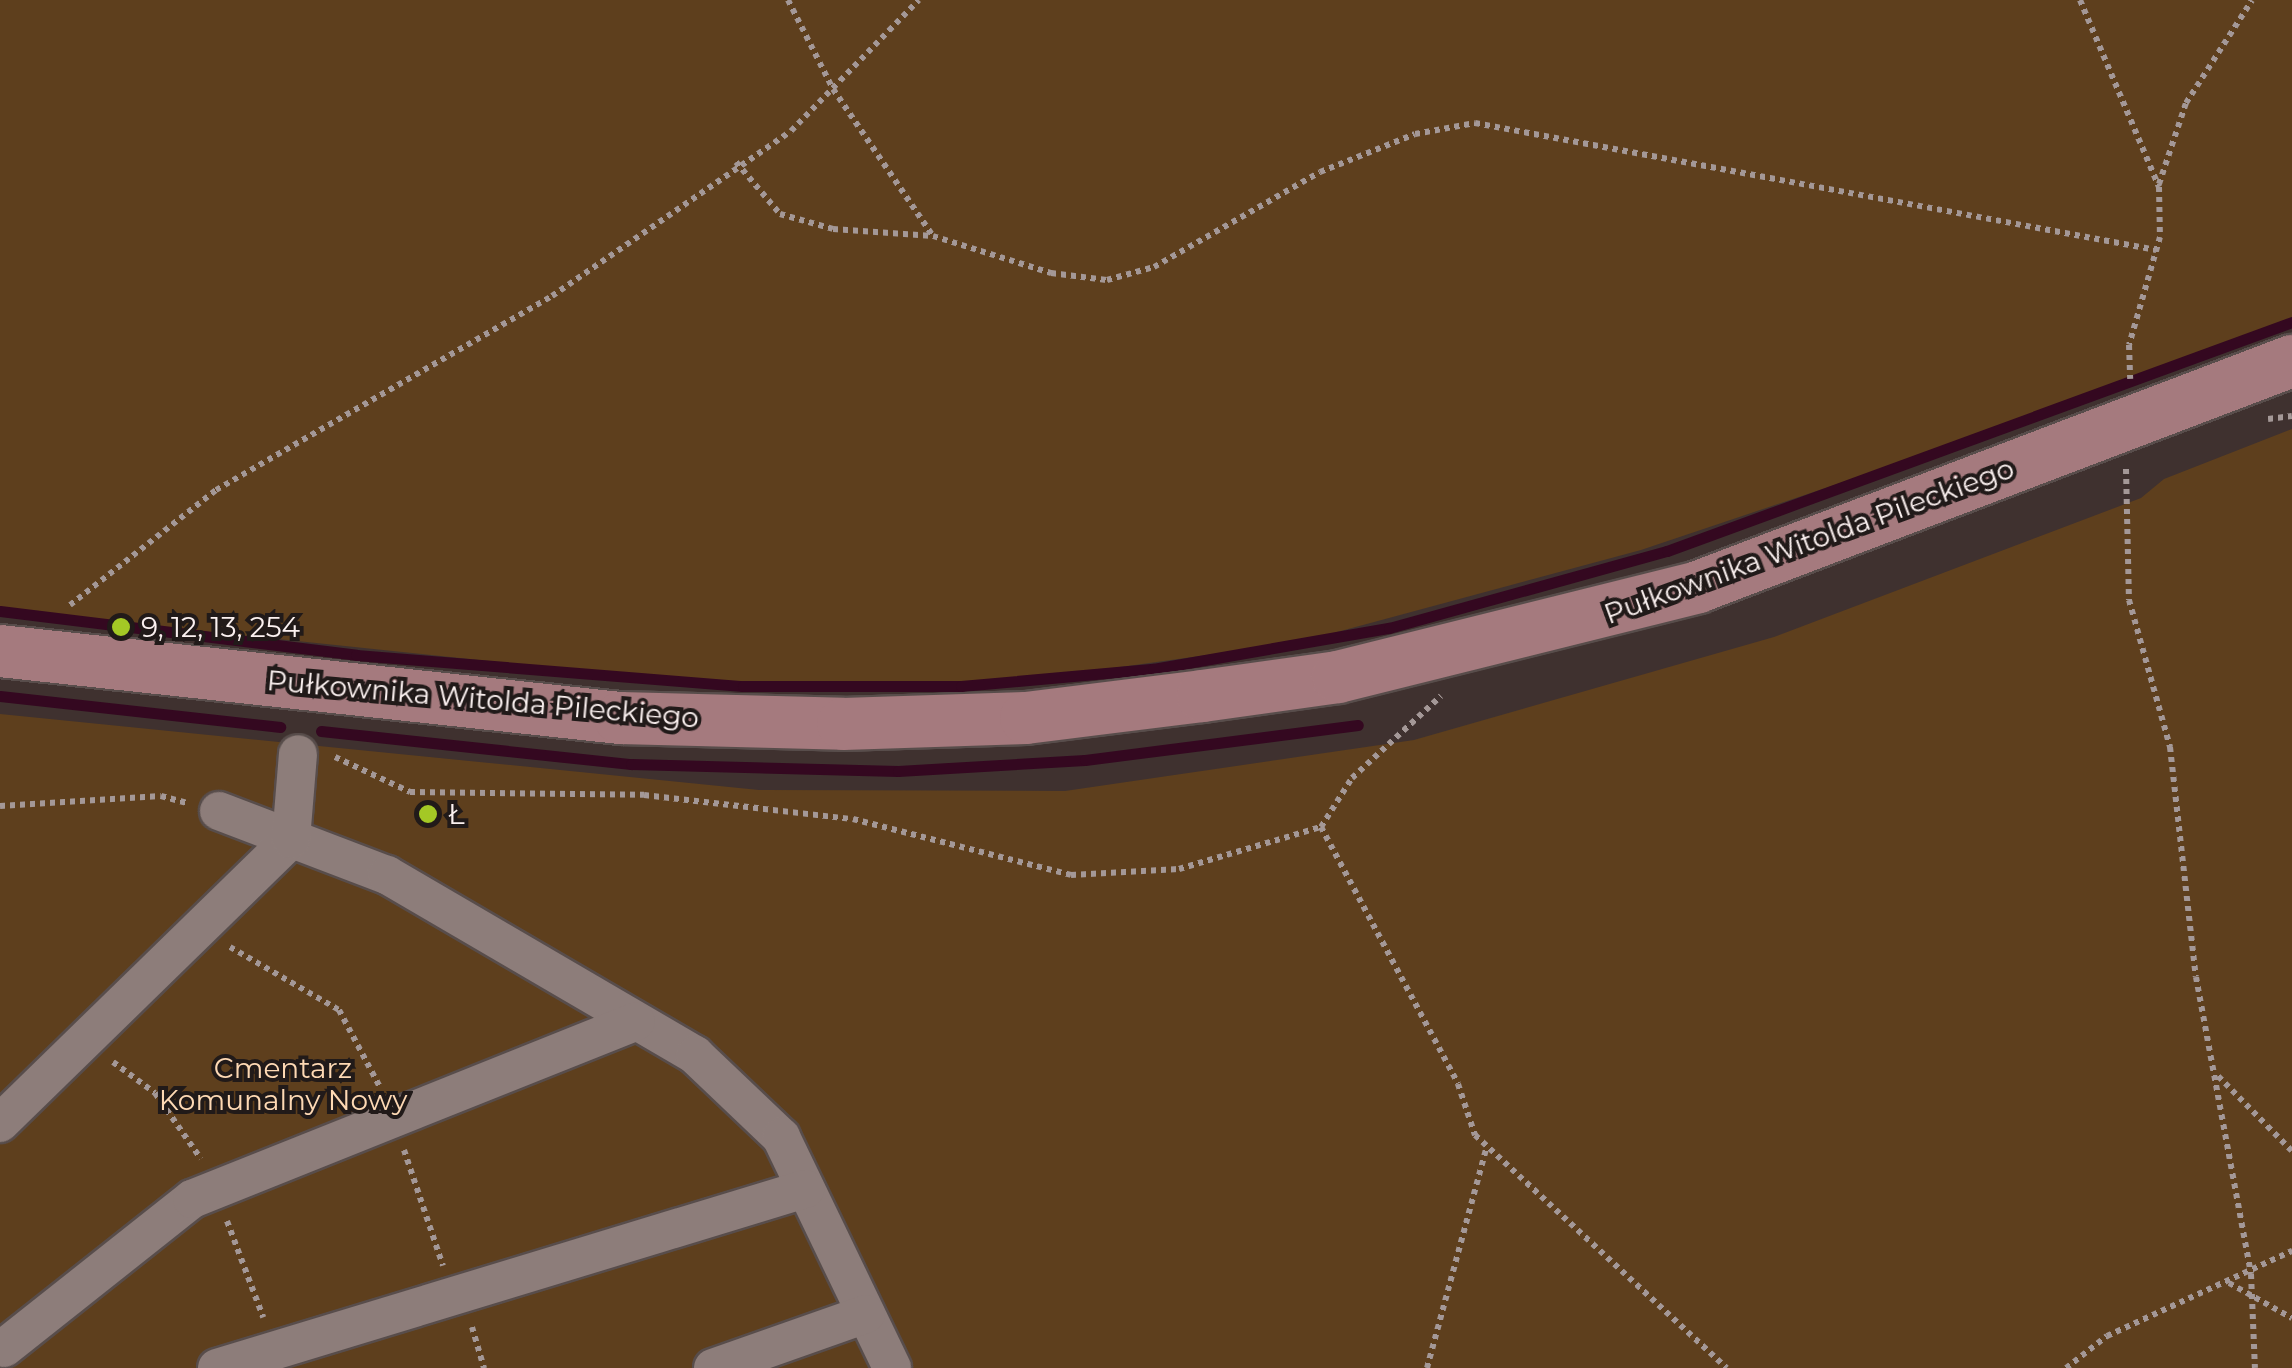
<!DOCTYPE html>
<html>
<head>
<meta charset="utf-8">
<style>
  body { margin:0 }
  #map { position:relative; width:2292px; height:1368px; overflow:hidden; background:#3f312f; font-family:Montserrat,sans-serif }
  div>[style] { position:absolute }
  .green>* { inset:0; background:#5e3f1d }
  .stream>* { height:11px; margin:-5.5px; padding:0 5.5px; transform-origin:5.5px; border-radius:5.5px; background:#340820 }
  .path>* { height:6px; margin-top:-3px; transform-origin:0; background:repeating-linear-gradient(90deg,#a49897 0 5px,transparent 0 10px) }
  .roads { filter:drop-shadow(2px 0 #584d4b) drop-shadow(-2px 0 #584d4b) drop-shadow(0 2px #584d4b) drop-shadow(0 -2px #584d4b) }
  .street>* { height:38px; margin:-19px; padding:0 19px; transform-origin:19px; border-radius:19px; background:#8d7d7a }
  .secondary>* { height:52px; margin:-26px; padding:0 26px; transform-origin:26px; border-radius:26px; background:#a57a7e }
  .dots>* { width:28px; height:28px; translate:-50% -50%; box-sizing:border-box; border:5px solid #211a19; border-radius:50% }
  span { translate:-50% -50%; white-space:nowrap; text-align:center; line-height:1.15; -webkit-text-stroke:8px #211a19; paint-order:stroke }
  .street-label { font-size:28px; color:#fbf1f0 }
  .poi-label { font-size:28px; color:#fbf1f0 }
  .left { translate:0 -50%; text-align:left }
  .park-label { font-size:28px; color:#fed9b4 }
</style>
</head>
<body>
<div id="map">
  <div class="green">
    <div style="clip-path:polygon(0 0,2292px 0,2292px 318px,2025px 421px,1641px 550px,1300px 642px,1012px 682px,681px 681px,0 610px)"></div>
    <div style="clip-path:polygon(2292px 429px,2292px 1368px,0 1368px,0 714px,759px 790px,1065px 791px,1414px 740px,1774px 637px,2141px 498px,2164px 479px)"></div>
  </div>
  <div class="stream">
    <div style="left:0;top:611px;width:359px;rotate:7deg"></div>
    <div style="left:356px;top:655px;width:388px;rotate:4.6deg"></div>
    <div style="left:743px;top:686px;width:218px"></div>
    <div style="left:961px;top:686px;width:193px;rotate:-5.1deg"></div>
    <div style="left:1153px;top:669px;width:240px;rotate:-9.9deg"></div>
    <div style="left:1389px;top:628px;width:288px;rotate:-15.5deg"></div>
    <div style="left:1667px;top:551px;width:666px;rotate:-20.12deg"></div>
    <div style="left:0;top:696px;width:282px;rotate:6.3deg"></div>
    <div style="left:321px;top:731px;width:312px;rotate:6.1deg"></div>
    <div style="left:631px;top:764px;width:267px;rotate:1.5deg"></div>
    <div style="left:898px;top:771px;width:187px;rotate:-3.4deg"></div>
    <div style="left:1085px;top:760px;width:275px;rotate:-7.3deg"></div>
  </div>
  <div class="path">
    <div style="left:788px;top:0;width:100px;rotate:63.2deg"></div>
    <div style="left:833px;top:89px;width:178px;rotate:55.8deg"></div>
    <div style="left:933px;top:236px;width:124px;rotate:17.4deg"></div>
    <div style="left:1051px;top:273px;width:56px;rotate:7.1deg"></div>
    <div style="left:1107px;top:280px;width:49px;rotate:-15.5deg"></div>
    <div style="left:1154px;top:267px;width:191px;rotate:-29.8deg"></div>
    <div style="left:1320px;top:172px;width:102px;rotate:-21.8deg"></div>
    <div style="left:1415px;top:134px;width:61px;rotate:-10.4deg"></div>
    <div style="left:1475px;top:123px;width:693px;rotate:10.56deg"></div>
    <div style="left:2080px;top:0;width:203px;rotate:67.1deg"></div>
    <div style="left:2159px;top:187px;width:50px;rotate:88.9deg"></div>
    <div style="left:2160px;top:237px;width:112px;rotate:106deg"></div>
    <div style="left:2129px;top:345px;width:34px;rotate:88deg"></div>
    <div style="left:736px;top:162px;width:68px;rotate:49.8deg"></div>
    <div style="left:780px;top:214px;width:55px;rotate:15.8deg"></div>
    <div style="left:833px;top:229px;width:100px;rotate:4deg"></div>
    <div style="left:2159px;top:184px;width:85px;rotate:-71.6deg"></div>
    <div style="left:2186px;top:103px;width:122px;rotate:-57.3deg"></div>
    <div style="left:2268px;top:419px;width:24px;rotate:-7deg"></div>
    <div style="left:2126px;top:469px;width:131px;rotate:88.7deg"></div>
    <div style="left:2129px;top:600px;width:153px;rotate:74.4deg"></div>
    <div style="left:2170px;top:747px;width:231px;rotate:83.6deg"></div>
    <div style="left:2196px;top:977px;width:302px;rotate:79.5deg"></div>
    <div style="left:2251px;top:1274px;width:94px;rotate:87.6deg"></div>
    <div style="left:70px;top:605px;width:186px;rotate:-38.2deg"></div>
    <div style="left:216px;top:490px;width:388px;rotate:-30deg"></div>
    <div style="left:552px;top:296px;width:290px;rotate:-34.6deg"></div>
    <div style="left:791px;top:131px;width:183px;rotate:-45.7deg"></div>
    <div style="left:335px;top:757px;width:83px;rotate:25deg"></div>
    <div style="left:410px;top:792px;width:234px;rotate:0.7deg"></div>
    <div style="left:644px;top:795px;width:210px;rotate:6.6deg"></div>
    <div style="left:853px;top:819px;width:225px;rotate:14.4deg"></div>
    <div style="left:1071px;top:875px;width:108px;rotate:-3.2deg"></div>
    <div style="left:1179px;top:869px;width:148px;rotate:-16.5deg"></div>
    <div style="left:1321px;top:827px;width:58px;rotate:-57.7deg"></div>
    <div style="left:1352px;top:778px;width:121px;rotate:-42.7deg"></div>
    <div style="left:0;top:806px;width:161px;rotate:-3.6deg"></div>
    <div style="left:161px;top:796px;width:28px;rotate:15deg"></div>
    <div style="left:1321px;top:827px;width:291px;rotate:61.9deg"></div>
    <div style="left:1458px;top:1084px;width:54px;rotate:71.6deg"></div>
    <div style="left:1475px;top:1135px;width:343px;rotate:42.8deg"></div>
    <div style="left:230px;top:947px;width:126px;rotate:30deg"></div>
    <div style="left:339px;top:1010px;width:87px;rotate:62deg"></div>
    <div style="left:113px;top:1062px;width:52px;rotate:36.4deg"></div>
    <div style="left:155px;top:1093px;width:80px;rotate:55.1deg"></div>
    <div style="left:2218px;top:1076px;width:105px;rotate:45.4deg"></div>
    <div style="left:404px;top:1150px;width:122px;rotate:71.4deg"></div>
    <div style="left:227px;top:1221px;width:103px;rotate:69.4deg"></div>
    <div style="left:2229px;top:1283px;width:72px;rotate:29.1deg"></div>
    <div style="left:472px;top:1327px;width:43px;rotate:73.7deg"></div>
    <div style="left:1427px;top:1368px;width:226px;rotate:-74.9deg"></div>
    <div style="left:2066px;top:1368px;width:52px;rotate:-38deg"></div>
    <div style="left:2107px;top:1336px;width:204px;rotate:-24.7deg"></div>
  </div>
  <div class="roads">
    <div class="street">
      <div style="left:219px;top:811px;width:180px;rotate:20.9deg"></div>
      <div style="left:387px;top:875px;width:357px;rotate:30.3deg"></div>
      <div style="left:695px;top:1055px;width:119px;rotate:43.6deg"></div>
      <div style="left:781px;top:1137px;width:256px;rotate:64.3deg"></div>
      <div style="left:0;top:1123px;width:407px;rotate:-44.3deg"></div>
      <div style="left:291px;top:839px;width:85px;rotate:-85.3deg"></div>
      <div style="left:4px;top:1348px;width:240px;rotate:-38.4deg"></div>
      <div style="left:192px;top:1199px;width:478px;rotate:-21.8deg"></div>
      <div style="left:217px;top:1368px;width:615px;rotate:-16.93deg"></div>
      <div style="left:713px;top:1368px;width:162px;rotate:-19.4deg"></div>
    </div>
    <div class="secondary">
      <div style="left:0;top:651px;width:624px;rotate:6.17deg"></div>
      <div style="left:620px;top:718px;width:223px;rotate:1.5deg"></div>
      <div style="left:843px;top:724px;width:183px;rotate:-1.9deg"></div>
      <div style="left:1026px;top:718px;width:178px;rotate:-7.1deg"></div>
      <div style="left:1203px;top:696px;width:136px;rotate:-8deg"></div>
      <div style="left:1338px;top:677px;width:371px;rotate:-14deg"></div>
      <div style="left:1698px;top:587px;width:636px;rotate:-20.83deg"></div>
    </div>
  </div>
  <div class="dots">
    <div style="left:121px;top:627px;background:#a4c825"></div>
    <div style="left:428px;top:814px;background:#a4c825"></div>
  </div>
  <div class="street-label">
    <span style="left:1809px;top:541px;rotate:-20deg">Pułkownika Witolda Pileckiego</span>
    <span style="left:483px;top:699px;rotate:5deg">Pułkownika Witolda Pileckiego</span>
  </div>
  <div class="poi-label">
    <span class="left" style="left:141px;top:627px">9, 12, 13, 254</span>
    <span class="left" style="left:448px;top:814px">Ł</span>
  </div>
  <div class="park-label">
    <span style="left:283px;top:1084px">Cmentarz<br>Komunalny Nowy</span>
  </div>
</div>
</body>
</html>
